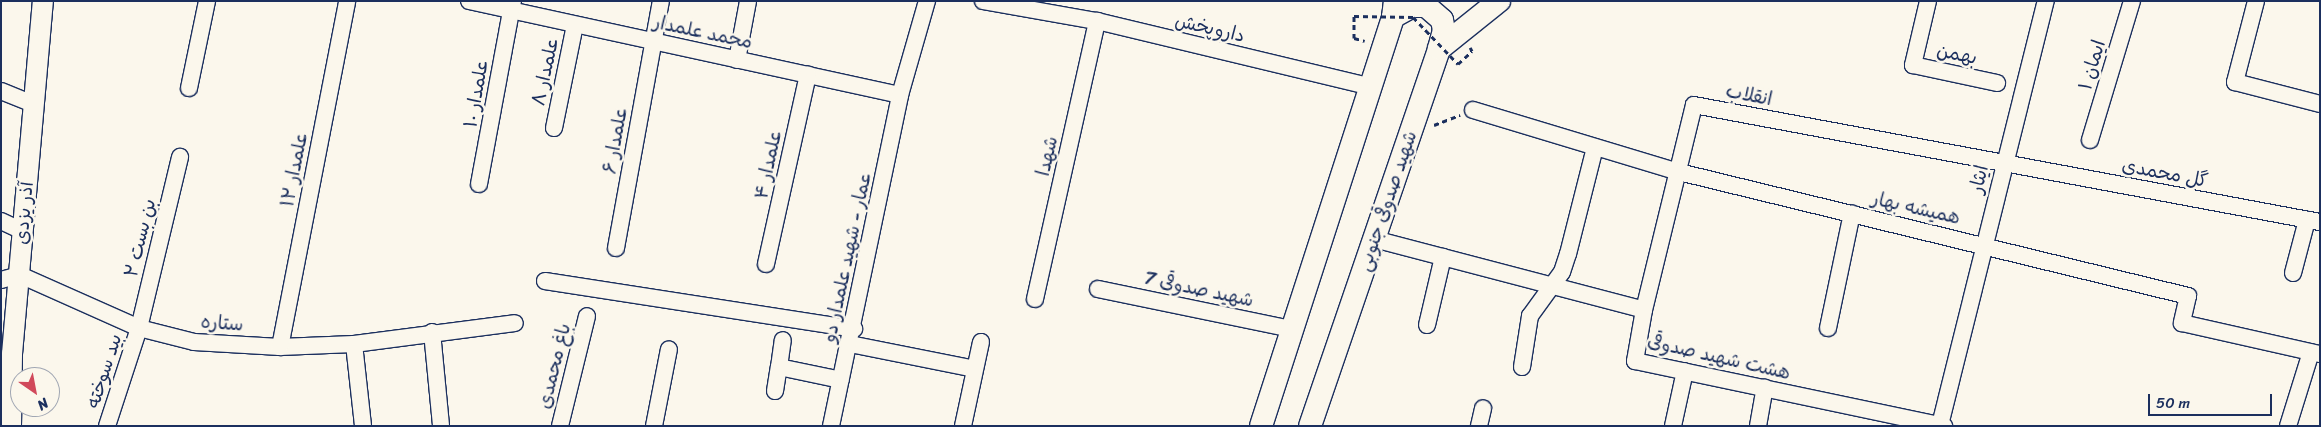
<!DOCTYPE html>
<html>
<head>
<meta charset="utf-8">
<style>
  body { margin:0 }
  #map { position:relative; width:2321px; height:427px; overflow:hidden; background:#fbf7ec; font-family:Sriracha,"Playpen Sans Arabic",sans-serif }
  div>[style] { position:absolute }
  .path>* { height:3px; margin-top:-1.5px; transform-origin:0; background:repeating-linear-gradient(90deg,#1b2f5e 0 5px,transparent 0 9px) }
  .roads { filter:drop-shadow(1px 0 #1b2f5e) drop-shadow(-1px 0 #1b2f5e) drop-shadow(0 1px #1b2f5e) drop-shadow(0 -1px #1b2f5e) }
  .minor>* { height:16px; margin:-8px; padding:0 8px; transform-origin:8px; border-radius:8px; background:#fbf7ec }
  .tertiary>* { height:20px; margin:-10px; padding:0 10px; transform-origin:10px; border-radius:10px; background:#fbf7ec }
  .secondary>* { height:22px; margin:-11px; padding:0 11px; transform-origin:11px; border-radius:11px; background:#fbf7ec }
  .path-bridge>* { height:3px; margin-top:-1.5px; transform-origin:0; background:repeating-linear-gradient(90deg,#1b2f5e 0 5px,transparent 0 9px) }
  span { translate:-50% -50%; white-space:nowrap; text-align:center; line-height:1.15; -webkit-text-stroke:5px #fbf7ec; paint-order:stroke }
  .street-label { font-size:19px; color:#1b2f5e }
  .frame { position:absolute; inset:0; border:2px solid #1b2f5e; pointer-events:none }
  .north { position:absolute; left:10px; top:367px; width:50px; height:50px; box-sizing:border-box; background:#fbf7ec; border:1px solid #a1a7b3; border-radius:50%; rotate:147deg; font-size:14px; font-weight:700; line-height:20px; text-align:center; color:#1b2f5e }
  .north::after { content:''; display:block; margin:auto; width:18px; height:22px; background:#d1495b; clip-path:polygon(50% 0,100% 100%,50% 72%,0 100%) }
  .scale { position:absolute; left:2148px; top:394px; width:124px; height:22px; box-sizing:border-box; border:2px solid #1b2f5e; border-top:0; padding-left:6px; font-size:15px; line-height:18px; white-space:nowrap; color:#1b2f5e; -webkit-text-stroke:4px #fbf7ec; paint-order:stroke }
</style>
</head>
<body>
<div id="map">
  <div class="path">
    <div style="left:1354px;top:16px;width:22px;rotate:90deg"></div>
    <div style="left:1354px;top:38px;width:11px;rotate:15deg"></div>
    <div style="left:1458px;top:64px;width:19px;rotate:-43deg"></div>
    <div style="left:1472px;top:51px;width:4px;rotate:-117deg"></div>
    <div style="left:1434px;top:125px;width:28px;rotate:-21deg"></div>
  </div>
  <div class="roads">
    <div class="minor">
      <div style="left:469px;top:1px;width:441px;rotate:12.3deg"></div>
      <div style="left:983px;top:1px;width:116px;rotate:10deg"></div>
      <div style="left:1097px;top:21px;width:279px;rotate:13.5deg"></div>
      <div style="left:1928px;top:1px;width:66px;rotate:103.2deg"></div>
      <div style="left:1913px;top:65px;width:86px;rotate:12.1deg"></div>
      <div style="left:2256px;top:1px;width:84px;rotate:104.5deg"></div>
      <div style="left:2235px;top:82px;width:88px;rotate:14.5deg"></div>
      <div style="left:737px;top:60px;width:60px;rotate:-79.4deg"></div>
      <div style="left:189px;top:88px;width:89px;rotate:-78.3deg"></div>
      <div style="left:1px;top:91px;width:35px;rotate:22deg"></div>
      <div style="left:1473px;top:110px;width:215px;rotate:16.8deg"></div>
      <div style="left:1679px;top:172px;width:524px;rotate:13.69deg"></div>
      <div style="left:2188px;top:296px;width:28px;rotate:103deg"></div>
      <div style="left:2182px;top:323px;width:141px;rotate:12.7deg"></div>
      <div style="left:554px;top:128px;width:105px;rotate:-78.5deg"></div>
      <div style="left:2090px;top:140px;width:145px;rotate:-73.2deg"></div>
      <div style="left:479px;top:184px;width:186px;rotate:-79.5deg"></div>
      <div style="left:1px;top:221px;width:23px;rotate:25deg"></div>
      <div style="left:1374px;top:239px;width:279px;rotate:14.7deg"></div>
      <div style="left:1644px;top:310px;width:52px;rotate:100deg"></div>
      <div style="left:1635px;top:361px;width:316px;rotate:11.9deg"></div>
      <div style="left:616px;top:248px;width:251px;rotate:-79.7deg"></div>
      <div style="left:766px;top:264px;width:194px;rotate:-77.5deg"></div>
      <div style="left:2293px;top:273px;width:55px;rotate:-75.2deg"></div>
      <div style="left:1px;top:280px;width:20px;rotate:-15deg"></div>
      <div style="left:20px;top:275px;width:130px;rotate:24deg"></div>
      <div style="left:139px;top:328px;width:57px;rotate:14.3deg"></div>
      <div style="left:194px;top:342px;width:86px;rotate:3.3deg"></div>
      <div style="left:280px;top:347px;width:74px;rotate:-2.3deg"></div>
      <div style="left:354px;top:344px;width:162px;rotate:-7.4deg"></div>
      <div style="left:545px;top:281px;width:313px;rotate:8.8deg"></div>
      <div style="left:1098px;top:289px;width:198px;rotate:11.7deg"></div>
      <div style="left:1035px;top:299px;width:285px;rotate:-77.4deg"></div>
      <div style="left:1644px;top:310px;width:211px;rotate:-76.3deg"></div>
      <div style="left:1694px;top:105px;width:637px;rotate:10.59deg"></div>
      <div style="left:1427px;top:325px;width:70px;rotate:-76.8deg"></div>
      <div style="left:1828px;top:328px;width:117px;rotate:-78.2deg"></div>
      <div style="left:432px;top:332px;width:94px;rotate:84.5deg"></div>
      <div style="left:354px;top:344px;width:82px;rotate:83.7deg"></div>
      <div style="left:850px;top:344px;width:127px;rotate:11.3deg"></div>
      <div style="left:280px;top:347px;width:352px;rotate:-79deg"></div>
      <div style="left:779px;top:367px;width:27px;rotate:-82deg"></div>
      <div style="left:1522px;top:367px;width:52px;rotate:-81.1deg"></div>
      <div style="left:1530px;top:316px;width:54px;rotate:-54deg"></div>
      <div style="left:1562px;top:272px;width:19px;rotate:-72deg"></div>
      <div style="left:1568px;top:254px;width:110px;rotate:-75.8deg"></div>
      <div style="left:775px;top:391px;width:24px;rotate:-81deg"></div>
      <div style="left:779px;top:367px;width:63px;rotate:11.8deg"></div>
      <div style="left:1940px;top:425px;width:437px;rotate:-76deg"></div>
      <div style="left:107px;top:426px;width:103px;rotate:-71.9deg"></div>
      <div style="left:139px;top:328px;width:176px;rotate:-76.5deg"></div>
      <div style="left:560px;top:426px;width:113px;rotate:-76.2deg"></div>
      <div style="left:654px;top:426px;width:78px;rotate:-79deg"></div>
      <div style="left:831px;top:426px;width:338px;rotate:-78.2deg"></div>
      <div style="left:900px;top:95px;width:98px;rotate:-74deg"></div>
      <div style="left:963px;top:426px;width:86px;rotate:-77.9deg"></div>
      <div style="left:1479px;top:426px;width:18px;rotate:-77deg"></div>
      <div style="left:1673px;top:426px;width:56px;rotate:-77.7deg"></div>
      <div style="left:1758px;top:426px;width:39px;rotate:-80deg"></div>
      <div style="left:2288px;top:426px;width:77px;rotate:-72.7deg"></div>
    </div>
    <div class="tertiary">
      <div style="left:11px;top:426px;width:72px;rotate:-89.2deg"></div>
      <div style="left:12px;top:354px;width:354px;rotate:-85deg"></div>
    </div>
    <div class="secondary">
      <div style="left:1393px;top:17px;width:23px;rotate:-29deg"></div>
      <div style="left:1413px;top:6px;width:13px"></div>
      <div style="left:1426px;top:6px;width:21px;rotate:41deg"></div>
      <div style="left:1442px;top:20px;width:10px;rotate:79deg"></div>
      <div style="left:1444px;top:30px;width:20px;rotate:105deg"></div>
      <div style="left:1261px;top:426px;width:430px;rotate:-72.1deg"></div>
      <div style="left:1393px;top:17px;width:16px;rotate:-83deg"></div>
      <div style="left:1310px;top:426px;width:398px;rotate:-71.1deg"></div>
      <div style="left:1439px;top:49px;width:77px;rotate:-38.7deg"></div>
    </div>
  </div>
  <div class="path-bridge">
    <div style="left:1354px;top:16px;width:59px;rotate:1deg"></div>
    <div style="left:1413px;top:17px;width:65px;rotate:46.2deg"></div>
  </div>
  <div class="street-label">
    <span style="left:1210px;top:28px;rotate:13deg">داروپخش</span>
    <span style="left:703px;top:32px;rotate:12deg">محمد علمدار</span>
    <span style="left:1957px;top:54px;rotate:12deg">بهمن</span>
    <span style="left:2092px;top:65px;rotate:-73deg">ایمان ۱</span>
    <span style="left:545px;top:72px;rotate:-78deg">علمدار ۸</span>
    <span style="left:476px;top:94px;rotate:-80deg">علمدار ۱۰</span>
    <span style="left:1749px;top:95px;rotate:11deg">انقلاب</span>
    <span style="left:615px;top:141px;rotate:-80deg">علمدار ۶</span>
    <span style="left:1047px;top:156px;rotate:-77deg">شهدا</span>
    <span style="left:768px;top:165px;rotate:-78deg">علمدار ۴</span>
    <span style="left:294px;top:170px;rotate:-79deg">علمدار ۱۲</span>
    <span style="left:2165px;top:173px;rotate:11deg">گل محمدی</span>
    <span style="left:1979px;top:179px;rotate:-77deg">ایثار</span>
    <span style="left:1387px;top:201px;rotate:-71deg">شهید صدوقی جنوبی</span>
    <span style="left:1916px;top:208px;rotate:13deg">همیشه بهار</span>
    <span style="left:24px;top:213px;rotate:-85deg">آذر یزدی</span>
    <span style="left:140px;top:238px;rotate:-76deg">بن بست ۲</span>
    <span style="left:847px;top:257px;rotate:-78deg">عمار - شهید علمدار دو</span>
    <span style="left:1199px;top:289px;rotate:12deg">شهید صدوقی 7</span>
    <span style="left:222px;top:323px;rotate:4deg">ستاره</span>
    <span style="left:1719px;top:357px;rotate:13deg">هشت شهید صدوقی</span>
    <span style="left:554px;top:366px;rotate:-76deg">باغ محمدی</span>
    <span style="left:104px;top:371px;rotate:-72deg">بید سوخته</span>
  </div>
  <div class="frame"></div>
  <div class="north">N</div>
  <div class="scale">50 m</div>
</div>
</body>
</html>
